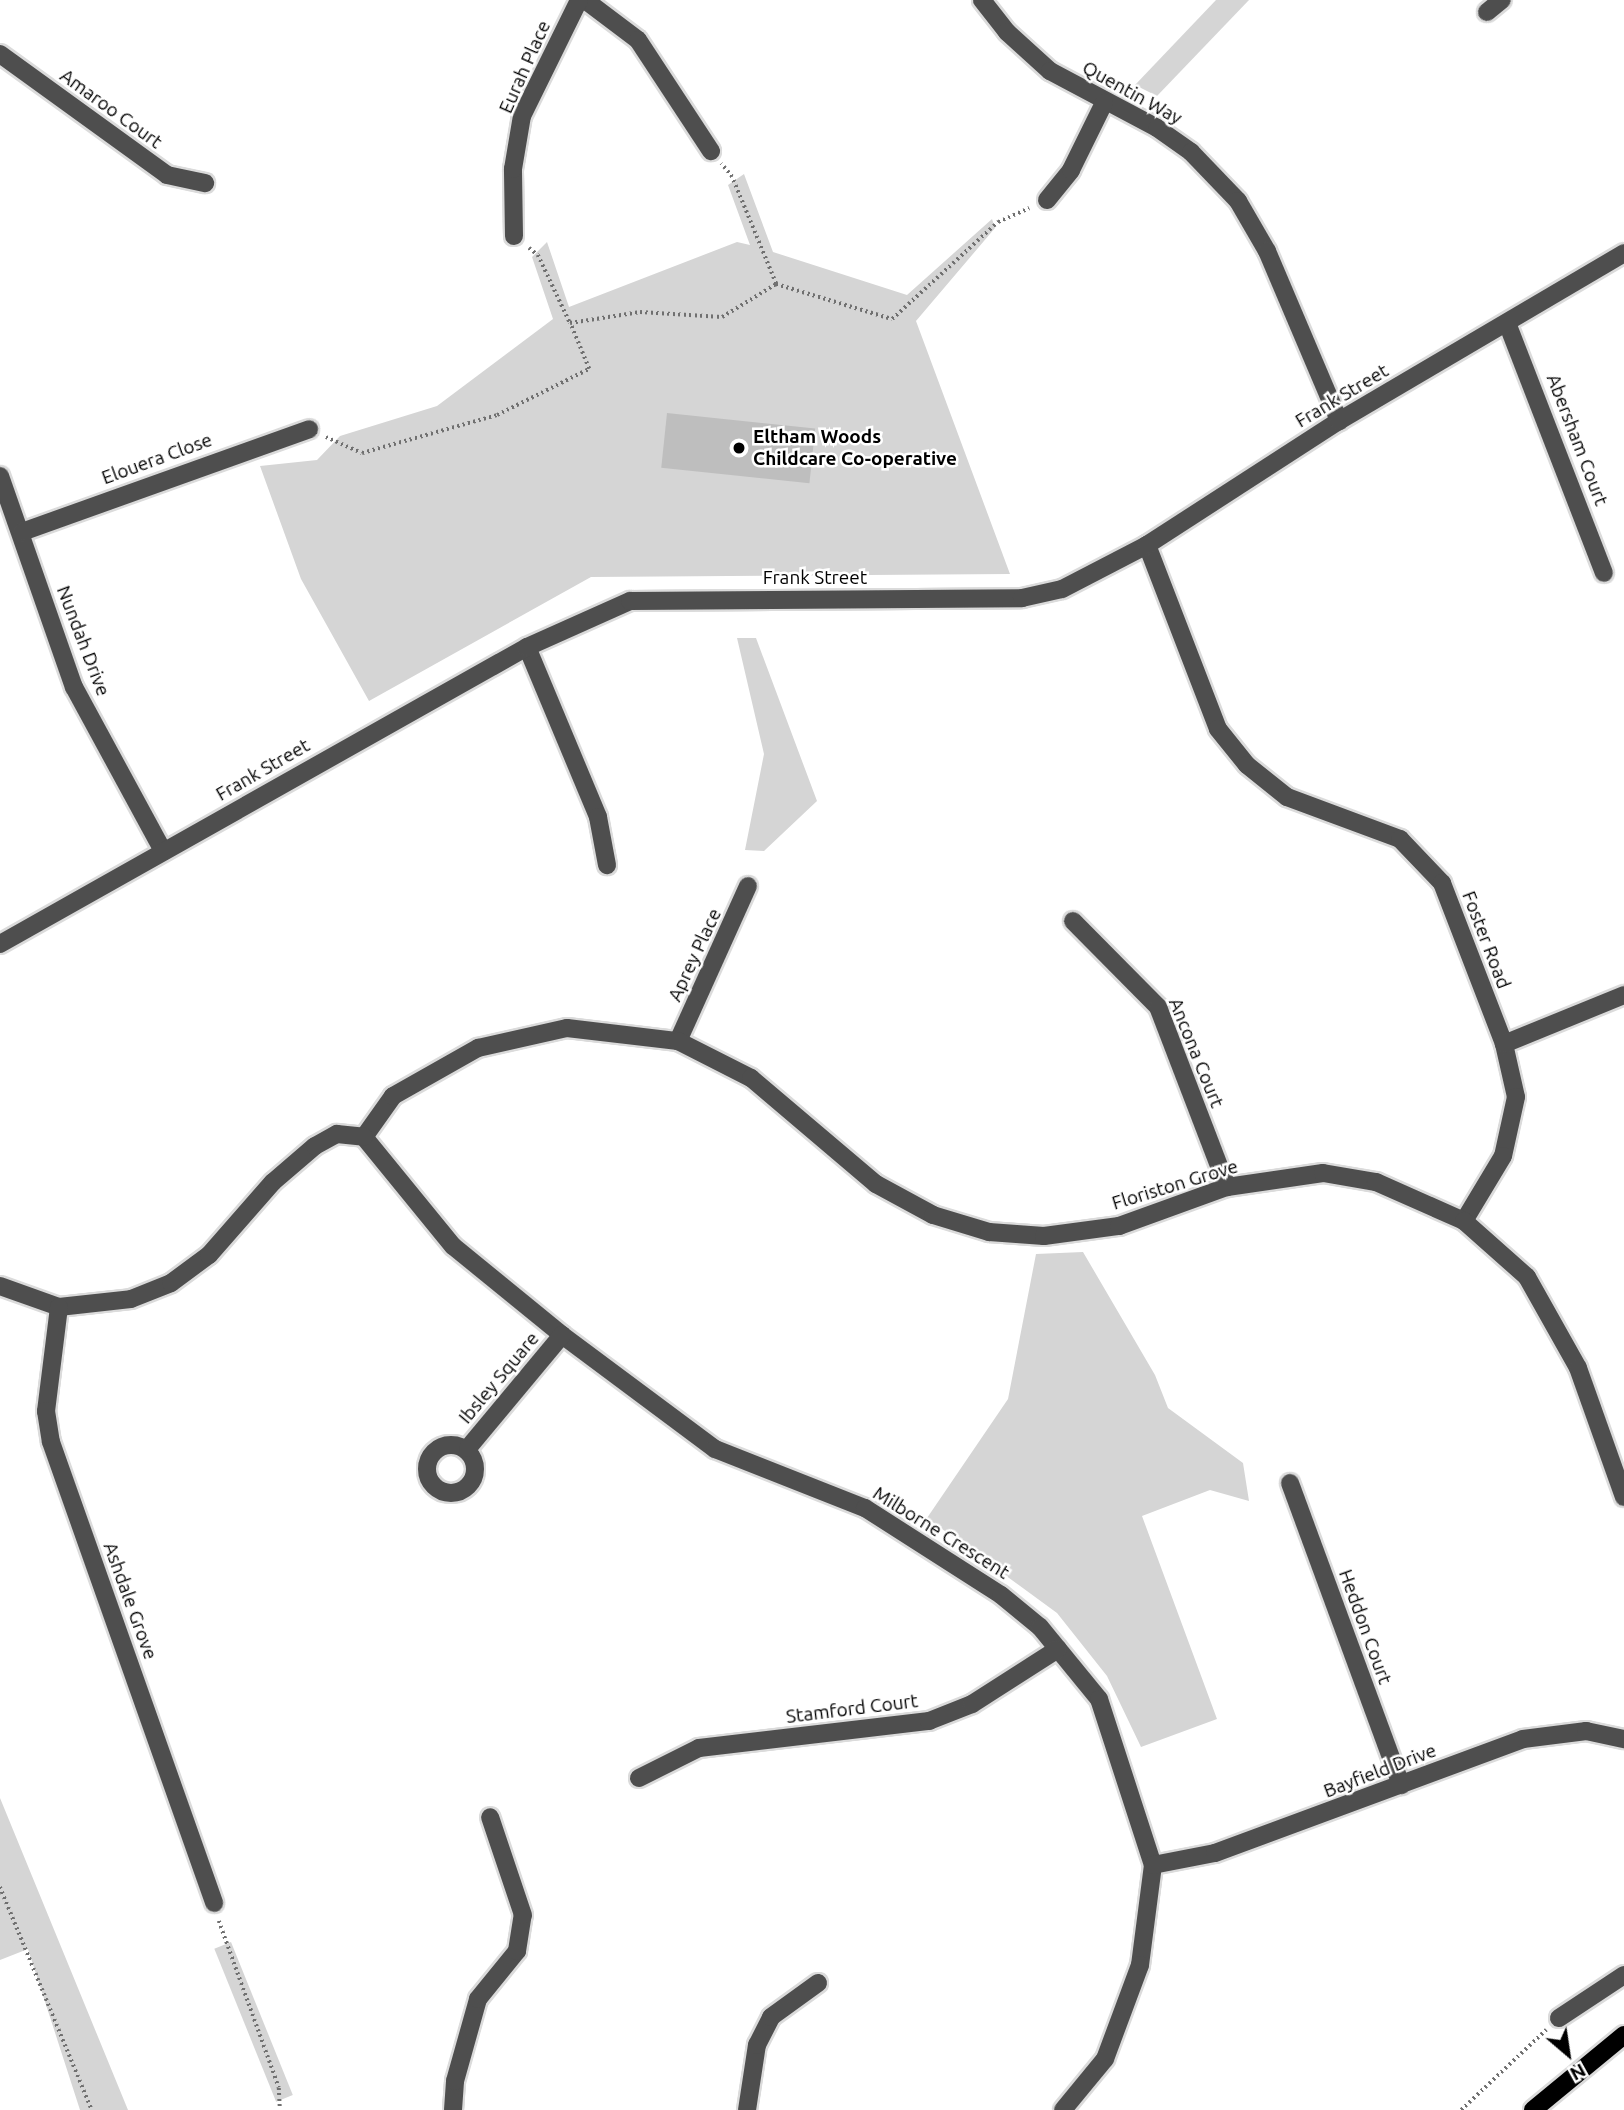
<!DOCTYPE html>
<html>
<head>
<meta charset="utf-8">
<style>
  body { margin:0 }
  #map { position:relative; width:1624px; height:2110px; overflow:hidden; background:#fff; font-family:Ubuntu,sans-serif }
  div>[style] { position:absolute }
  .green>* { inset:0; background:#d5d5d5; transform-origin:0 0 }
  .building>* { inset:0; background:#bebebe; transform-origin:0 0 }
  .path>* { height:3.5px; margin-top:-1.75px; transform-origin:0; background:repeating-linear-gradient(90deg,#707070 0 2px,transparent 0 5.5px) }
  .roads { filter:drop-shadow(2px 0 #dbdbdb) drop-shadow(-2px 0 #dbdbdb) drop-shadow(0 2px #dbdbdb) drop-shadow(0 -2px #dbdbdb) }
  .minor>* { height:18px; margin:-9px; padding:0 9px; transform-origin:9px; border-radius:9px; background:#4e4e4e }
  .minor>.ring { margin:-9px; padding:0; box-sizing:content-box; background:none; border:18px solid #4e4e4e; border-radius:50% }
  .major>* { height:18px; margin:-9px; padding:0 9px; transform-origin:9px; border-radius:9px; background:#000 }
  .dots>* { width:19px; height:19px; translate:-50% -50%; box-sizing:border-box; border:4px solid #fff; border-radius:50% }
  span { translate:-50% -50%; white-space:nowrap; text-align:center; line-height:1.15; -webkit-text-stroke:5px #fff; paint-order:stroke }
  .street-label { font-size:19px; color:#000 }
  .poi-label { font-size:19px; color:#000; font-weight:700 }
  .left { translate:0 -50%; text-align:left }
  .north { position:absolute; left:1533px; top:2019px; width:70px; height:70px; -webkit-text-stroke:5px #fff; paint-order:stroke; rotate:151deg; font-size:19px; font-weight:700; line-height:28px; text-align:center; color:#000 }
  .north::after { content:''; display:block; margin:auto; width:24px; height:32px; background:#000; clip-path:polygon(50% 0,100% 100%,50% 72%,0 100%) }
</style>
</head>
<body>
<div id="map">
  <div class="green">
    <div style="clip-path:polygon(1216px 0,1249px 0,1157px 96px,1135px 85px)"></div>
    <div style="clip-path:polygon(744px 174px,773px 252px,907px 295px,992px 219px,995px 228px,916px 321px,1010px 574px,591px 577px,369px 701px,301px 579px,260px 466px,317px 460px,340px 436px,437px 406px,553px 319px,532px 257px,547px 242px,569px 307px,737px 242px,750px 245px,728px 185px)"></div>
    <div style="clip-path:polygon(737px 638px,756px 638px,817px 801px,764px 851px,745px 850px,764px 754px)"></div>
    <div style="clip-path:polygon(1083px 1252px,1155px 1375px,1168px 1408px,1243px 1463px,1249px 1501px,1210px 1490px,1142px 1516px,1217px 1719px,1141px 1747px,1107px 1676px,1057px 1613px,927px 1518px,1008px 1399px,1036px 1254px)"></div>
    <div style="clip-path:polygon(0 1798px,128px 2110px,80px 2110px,28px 1949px,0 1960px)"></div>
    <div style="left:231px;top:1942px;width:165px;height:18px;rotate:68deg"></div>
  </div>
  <div class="building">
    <div style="left:667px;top:413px;width:149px;height:55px;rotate:6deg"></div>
  </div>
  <div class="path">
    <div style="left:529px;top:248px;width:11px;rotate:38deg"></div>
    <div style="left:538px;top:255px;width:75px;rotate:64.8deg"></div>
    <div style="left:570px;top:323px;width:71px;rotate:-8.9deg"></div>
    <div style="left:640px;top:312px;width:82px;rotate:3.5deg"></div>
    <div style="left:722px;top:317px;width:63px;rotate:-31.4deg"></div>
    <div style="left:776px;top:284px;width:116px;rotate:-112.4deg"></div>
    <div style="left:732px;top:177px;width:17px;rotate:-130deg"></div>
    <div style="left:776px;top:284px;width:121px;rotate:16.8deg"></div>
    <div style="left:892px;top:319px;width:144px;rotate:-42.5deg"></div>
    <div style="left:998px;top:222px;width:34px;rotate:-24deg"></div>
    <div style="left:326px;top:437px;width:39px;rotate:24deg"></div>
    <div style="left:362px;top:453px;width:140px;rotate:-15.7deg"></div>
    <div style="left:497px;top:415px;width:103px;rotate:-26.6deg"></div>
    <div style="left:589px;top:369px;width:50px;rotate:-112.4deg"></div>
    <div style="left:0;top:1887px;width:241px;rotate:67.6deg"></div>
    <div style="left:219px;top:1921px;width:177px;rotate:70.2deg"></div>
    <div style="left:279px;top:2088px;width:22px;rotate:87deg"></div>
    <div style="left:1461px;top:2110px;width:117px;rotate:-43.3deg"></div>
  </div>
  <div class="roads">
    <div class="minor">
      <div style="left:585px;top:0;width:66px;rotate:37deg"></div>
      <div style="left:638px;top:40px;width:133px;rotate:56.7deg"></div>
      <div style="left:982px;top:0;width:41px;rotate:52deg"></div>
      <div style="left:1007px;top:32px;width:58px;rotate:42.2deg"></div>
      <div style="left:1050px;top:71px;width:121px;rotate:28deg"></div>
      <div style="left:1157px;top:128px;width:42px;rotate:35.2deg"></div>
      <div style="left:1191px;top:152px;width:68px;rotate:46.2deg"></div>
      <div style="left:1238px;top:201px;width:58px;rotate:59.9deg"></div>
      <div style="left:1267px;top:251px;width:185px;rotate:67deg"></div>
      <div style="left:1487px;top:12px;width:19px;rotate:-39deg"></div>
      <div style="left:0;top:54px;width:206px;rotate:35.9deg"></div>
      <div style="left:167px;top:175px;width:39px;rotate:12deg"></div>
      <div style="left:1047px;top:200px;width:38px;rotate:-51deg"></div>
      <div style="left:1071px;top:170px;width:75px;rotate:-63.8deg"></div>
      <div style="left:514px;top:236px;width:67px;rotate:-90.9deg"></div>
      <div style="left:513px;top:169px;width:54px;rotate:-80.4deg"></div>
      <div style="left:522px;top:116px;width:129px;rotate:-63.8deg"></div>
      <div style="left:1507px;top:323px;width:268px;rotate:68.8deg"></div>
      <div style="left:0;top:476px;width:224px;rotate:70.7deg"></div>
      <div style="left:74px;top:687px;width:187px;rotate:61.5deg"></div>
      <div style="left:22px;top:532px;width:305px;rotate:-19.7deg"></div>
      <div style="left:1147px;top:545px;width:197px;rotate:68.9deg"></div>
      <div style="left:1218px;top:729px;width:46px;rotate:51.1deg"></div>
      <div style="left:1247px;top:765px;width:51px;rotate:38.7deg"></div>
      <div style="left:1287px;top:797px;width:121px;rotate:20.4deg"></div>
      <div style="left:1400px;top:839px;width:61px;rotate:46.3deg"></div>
      <div style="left:1442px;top:883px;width:173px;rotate:68.9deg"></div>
      <div style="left:1504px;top:1044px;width:54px;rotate:77.2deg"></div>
      <div style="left:1516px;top:1097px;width:60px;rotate:102.4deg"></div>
      <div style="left:1503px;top:1156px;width:76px;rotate:121deg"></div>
      <div style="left:527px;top:647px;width:184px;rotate:67.3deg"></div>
      <div style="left:598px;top:817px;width:49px;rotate:79.4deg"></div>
      <div style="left:1073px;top:921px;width:121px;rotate:45.3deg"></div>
      <div style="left:1158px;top:1007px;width:193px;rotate:69deg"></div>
      <div style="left:0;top:944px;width:605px;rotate:-29.4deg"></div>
      <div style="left:527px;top:647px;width:113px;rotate:-24.1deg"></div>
      <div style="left:630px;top:601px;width:392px;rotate:-0.4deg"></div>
      <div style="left:1022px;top:598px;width:41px;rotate:-12.7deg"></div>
      <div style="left:1062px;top:589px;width:96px;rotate:-27.4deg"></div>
      <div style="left:1147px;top:545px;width:229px;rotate:-32.9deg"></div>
      <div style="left:1339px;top:421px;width:331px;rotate:-30.5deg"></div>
      <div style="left:678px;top:1041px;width:170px;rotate:-65.7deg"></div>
      <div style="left:1504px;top:1044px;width:130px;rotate:-22.2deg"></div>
      <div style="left:364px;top:1137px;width:50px;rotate:-54.7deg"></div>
      <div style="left:393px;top:1096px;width:98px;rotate:-29.5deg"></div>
      <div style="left:478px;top:1048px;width:91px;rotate:-12.7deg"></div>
      <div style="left:567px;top:1028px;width:112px;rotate:6.7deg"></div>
      <div style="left:678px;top:1041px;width:82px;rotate:26.9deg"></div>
      <div style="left:751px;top:1078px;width:164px;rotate:40.3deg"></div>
      <div style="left:876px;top:1184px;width:65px;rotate:28.5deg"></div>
      <div style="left:933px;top:1215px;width:59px;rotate:16.9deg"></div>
      <div style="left:989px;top:1232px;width:55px;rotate:4.2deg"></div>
      <div style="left:1044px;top:1236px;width:76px;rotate:-7.6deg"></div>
      <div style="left:1119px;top:1226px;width:115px;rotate:-19.9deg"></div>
      <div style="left:1227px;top:1187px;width:97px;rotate:-8.3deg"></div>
      <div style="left:1323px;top:1173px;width:54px;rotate:9.6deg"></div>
      <div style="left:1376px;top:1182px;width:96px;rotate:23.9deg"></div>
      <div style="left:1464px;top:1221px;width:84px;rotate:41.6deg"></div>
      <div style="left:1527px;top:1277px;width:104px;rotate:60.7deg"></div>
      <div style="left:1578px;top:1368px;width:137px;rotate:70.4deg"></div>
      <div style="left:364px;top:1137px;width:141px;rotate:50.8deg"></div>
      <div style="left:453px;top:1246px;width:141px;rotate:39.2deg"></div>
      <div style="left:562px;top:1335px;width:191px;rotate:36.7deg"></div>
      <div style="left:715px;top:1449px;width:161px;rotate:21.5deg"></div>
      <div style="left:865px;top:1508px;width:161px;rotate:32.6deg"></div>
      <div style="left:1001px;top:1595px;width:50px;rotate:39.4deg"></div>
      <div style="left:1040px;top:1627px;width:93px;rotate:50.7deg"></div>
      <div style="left:1099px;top:1699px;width:175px;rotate:72deg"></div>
      <div style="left:1153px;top:1865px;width:101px;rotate:97.4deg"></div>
      <div style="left:1140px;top:1965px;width:100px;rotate:110.4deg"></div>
      <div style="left:1105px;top:2059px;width:66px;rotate:129.5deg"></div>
      <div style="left:0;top:1286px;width:63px;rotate:19.6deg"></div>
      <div style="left:59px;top:1307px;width:72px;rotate:-6.3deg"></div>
      <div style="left:131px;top:1299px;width:43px;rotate:-21.8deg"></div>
      <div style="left:171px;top:1283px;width:47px;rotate:-36.4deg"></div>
      <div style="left:209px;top:1255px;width:97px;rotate:-48.8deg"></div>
      <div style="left:273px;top:1182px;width:55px;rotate:-40.6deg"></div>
      <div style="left:315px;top:1146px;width:25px;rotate:-29deg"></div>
      <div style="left:337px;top:1134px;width:27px;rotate:6deg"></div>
      <div style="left:59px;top:1307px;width:105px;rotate:97.1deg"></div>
      <div style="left:46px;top:1411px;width:31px;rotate:81deg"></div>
      <div style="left:51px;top:1442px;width:489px;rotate:70.5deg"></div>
      <div class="ring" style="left:427px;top:1445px;width:30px;height:30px"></div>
      <div style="left:468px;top:1448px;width:147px;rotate:-50.2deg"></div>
      <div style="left:1290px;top:1483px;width:322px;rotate:69.8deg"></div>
      <div style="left:639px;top:1778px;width:67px;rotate:-26.6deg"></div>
      <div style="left:699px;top:1748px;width:232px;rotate:-6.7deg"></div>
      <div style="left:929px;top:1721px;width:46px;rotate:-21.6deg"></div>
      <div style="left:972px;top:1704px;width:102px;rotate:-32.6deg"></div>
      <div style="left:1153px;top:1865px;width:63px;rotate:-11deg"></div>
      <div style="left:1215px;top:1853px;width:328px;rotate:-20.3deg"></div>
      <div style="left:1523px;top:1739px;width:64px;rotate:-7.2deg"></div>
      <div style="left:1586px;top:1731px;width:39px;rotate:12deg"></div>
      <div style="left:1559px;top:2018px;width:78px;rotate:-33.5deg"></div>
      <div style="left:453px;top:2110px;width:29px;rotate:-86deg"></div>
      <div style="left:455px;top:2081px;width:85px;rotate:-74.3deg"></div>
      <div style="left:478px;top:1999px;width:62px;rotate:-50.9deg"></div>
      <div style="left:517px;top:1951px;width:36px;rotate:-81deg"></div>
      <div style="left:523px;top:1915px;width:103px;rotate:-108.6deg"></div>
      <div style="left:747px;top:2110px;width:66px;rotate:-81.3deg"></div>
      <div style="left:757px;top:2045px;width:31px;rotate:-63deg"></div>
      <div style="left:771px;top:2017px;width:58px;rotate:-35.9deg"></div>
    </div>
    <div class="major">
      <div style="left:1533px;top:2110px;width:118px;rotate:-39.5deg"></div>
    </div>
  </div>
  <div class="dots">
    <div style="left:739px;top:448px;background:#000"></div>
  </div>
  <div class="street-label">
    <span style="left:525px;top:67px;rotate:-66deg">Eurah Place</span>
    <span style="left:1132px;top:93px;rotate:29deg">Quentin Way</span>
    <span style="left:111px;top:109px;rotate:36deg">Amaroo Court</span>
    <span style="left:1342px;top:396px;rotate:-31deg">Frank Street</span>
    <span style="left:1577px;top:440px;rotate:69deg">Abersham Court</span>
    <span style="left:157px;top:459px;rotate:-20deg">Elouera Close</span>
    <span style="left:815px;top:578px">Frank Street</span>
    <span style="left:83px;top:641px;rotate:69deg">Nundah Drive</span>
    <span style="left:263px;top:770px;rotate:-30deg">Frank Street</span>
    <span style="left:1486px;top:940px;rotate:69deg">Foster Road</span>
    <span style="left:695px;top:955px;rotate:-65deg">Aprey Place</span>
    <span style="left:1196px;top:1053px;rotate:68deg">Ancona Court</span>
    <span style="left:1175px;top:1185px;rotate:-17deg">Floriston Grove</span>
    <span style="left:499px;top:1378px;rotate:-50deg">Ibsley Square</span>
    <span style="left:941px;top:1533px;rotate:32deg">Milborne Crescent</span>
    <span style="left:130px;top:1601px;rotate:70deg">Ashdale Grove</span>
    <span style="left:1365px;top:1627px;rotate:70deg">Heddon Court</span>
    <span style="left:852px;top:1709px;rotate:-7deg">Stamford Court</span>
    <span style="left:1380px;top:1771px;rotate:-21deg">Bayfield Drive</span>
  </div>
  <div class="poi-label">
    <span class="left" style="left:753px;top:448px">Eltham Woods<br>Childcare Co-operative</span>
  </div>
  <div class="north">N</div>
</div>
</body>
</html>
